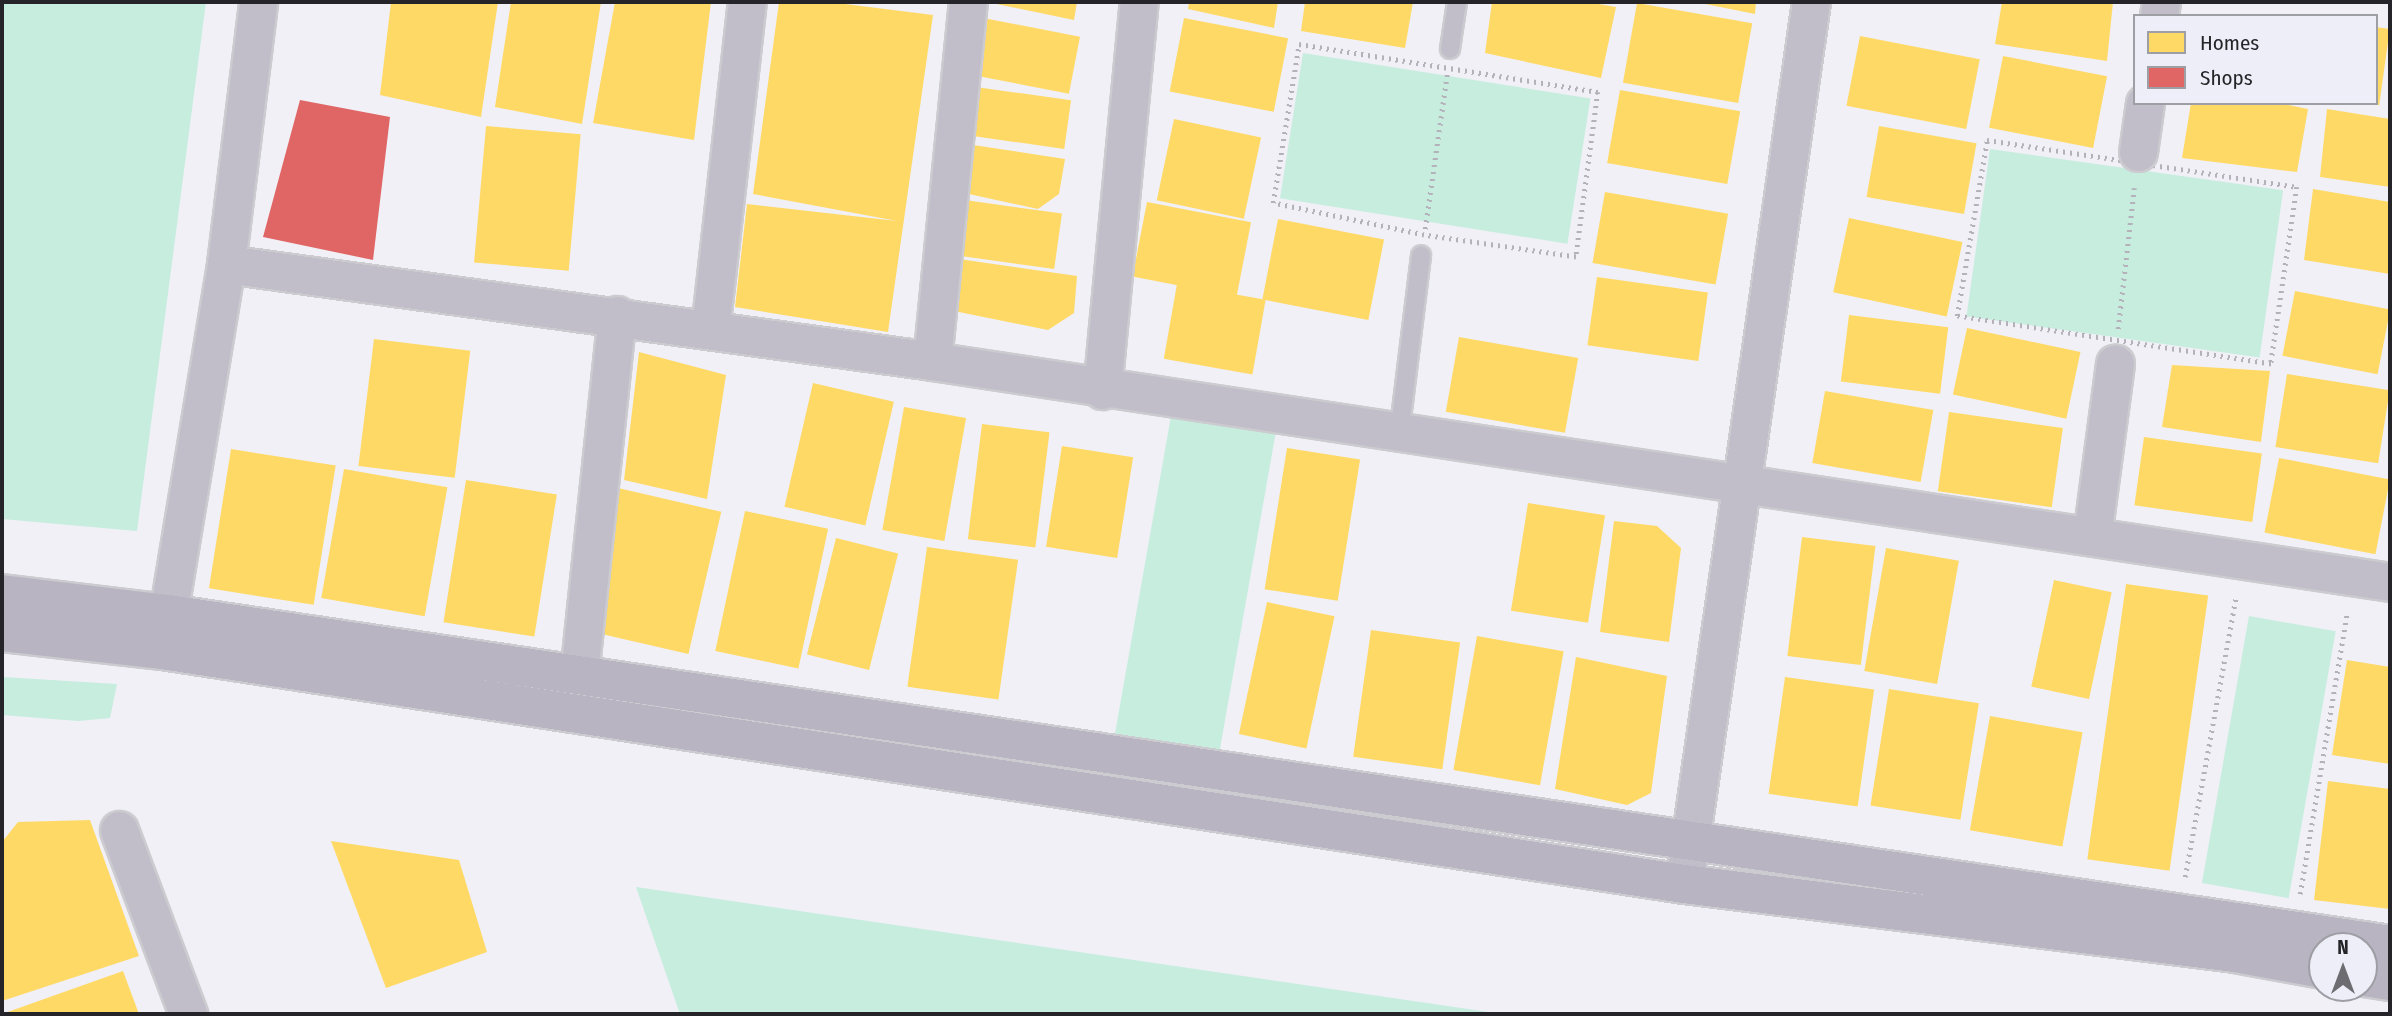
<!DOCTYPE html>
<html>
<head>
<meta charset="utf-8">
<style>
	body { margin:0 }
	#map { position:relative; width:2392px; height:1016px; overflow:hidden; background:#f0f0f6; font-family:"Fira Sans Condensed",sans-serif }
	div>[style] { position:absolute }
	.green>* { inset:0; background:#c6eddd; transform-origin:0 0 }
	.homes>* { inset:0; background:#ffd966; transform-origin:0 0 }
	.shops>* { inset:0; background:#e06666 }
	.path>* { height:4.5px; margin-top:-2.25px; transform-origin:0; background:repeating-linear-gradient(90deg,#b4b1ba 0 2px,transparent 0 7px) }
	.roads { filter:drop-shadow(2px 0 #ccccd0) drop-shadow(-2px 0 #ccccd0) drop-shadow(0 2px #ccccd0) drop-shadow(0 -2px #ccccd0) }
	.lane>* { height:18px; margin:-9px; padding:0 9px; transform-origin:9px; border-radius:9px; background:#c1bec9 }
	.street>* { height:37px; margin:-18.5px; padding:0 18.5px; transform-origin:18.5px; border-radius:18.5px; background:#c1bec9 }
	.secondary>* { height:38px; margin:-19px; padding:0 19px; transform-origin:19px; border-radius:19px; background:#b8b4c1 }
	span { translate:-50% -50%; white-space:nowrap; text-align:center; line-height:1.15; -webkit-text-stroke:7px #eeeef8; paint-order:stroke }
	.frame { position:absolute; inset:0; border:4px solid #252529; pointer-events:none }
	.legend { position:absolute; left:2133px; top:14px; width:245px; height:91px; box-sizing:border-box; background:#eeeef8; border:2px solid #9e9ea5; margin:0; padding:9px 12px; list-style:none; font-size:21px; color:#252529 }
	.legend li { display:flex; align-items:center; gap:14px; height:35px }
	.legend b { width:35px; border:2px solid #9e9ea5 }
	.north { position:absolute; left:2308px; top:932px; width:70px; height:70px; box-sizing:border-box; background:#eeeef8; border:2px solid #9e9ea5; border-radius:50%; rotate:0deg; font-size:19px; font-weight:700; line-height:28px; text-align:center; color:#252529 }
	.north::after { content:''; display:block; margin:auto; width:24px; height:32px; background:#6c6c71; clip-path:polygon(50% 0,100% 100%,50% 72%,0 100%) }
</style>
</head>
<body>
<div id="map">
	<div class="green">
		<i style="clip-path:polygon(2px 2px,206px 2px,137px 531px,2px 519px)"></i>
		<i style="left:1303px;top:53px;width:291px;height:147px;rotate:9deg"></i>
		<i style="left:1990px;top:149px;width:296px;height:169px;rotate:8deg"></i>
		<i style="left:1174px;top:399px;width:106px;height:360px;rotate:10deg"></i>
		<i style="left:2249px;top:616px;width:88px;height:271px;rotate:10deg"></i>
		<i style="clip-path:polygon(2px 677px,117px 684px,110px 718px,78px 721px,2px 715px)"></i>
		<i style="clip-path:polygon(636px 887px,1502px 1014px,680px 1014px)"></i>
	</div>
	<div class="homes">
		<i style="clip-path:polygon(391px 2px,498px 2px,481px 117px,380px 95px)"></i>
		<i style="clip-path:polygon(511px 2px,601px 2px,582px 124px,495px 107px)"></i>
		<i style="clip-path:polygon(615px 2px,711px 2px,694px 140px,593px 123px)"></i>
		<i style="clip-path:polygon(779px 2px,829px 2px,933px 15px,888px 332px,735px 307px,747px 204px,897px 221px,753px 194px)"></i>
		<i style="clip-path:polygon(987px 2px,1077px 2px,1074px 20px)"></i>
		<i style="clip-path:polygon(1189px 2px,1278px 2px,1274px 28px,1188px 9px)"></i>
		<i style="clip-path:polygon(1305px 2px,1413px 2px,1405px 48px,1301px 31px)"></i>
		<i style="clip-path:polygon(1492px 2px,1587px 2px,1616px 7px,1601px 78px,1485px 53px)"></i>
		<i style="clip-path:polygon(1695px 2px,1756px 2px,1755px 14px)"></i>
		<i style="clip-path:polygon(2002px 2px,2113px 2px,2107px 61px,1995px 44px)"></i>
		<i style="left:1637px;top:3px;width:117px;height:81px;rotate:10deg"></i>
		<i style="left:973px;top:16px;width:109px;height:58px;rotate:11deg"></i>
		<i style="left:1184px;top:18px;width:106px;height:75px;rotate:11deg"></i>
		<i style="left:2376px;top:27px;width:14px;height:77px;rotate:8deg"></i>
		<i style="left:1860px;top:36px;width:122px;height:71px;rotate:11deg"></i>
		<i style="left:2003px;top:56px;width:106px;height:73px;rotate:11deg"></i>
		<i style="left:976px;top:87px;width:96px;height:49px;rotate:8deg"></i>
		<i style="left:1620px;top:90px;width:122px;height:74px;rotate:10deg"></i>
		<i style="clip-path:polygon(2191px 103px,2278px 103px,2308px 109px,2297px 172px,2182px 158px)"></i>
		<i style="clip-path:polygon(2327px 109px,2390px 119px,2390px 187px,2320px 177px)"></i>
		<i style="left:1174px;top:119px;width:89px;height:83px;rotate:12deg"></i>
		<i style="left:486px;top:126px;width:95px;height:137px;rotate:5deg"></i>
		<i style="left:1879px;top:126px;width:99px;height:72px;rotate:10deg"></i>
		<i style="clip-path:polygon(960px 143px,1065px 159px,1059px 194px,1038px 209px,955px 191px)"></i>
		<i style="clip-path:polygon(2313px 189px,2390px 202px,2390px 274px,2304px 260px)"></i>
		<i style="left:1605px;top:192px;width:125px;height:72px;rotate:10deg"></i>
		<i style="left:958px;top:199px;width:105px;height:56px;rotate:8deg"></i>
		<i style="left:1147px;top:202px;width:106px;height:76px;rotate:11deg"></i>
		<i style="left:1849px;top:218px;width:116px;height:76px;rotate:12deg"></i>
		<i style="left:1278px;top:219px;width:108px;height:82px;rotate:11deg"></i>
		<i style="clip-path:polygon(959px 259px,1077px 276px,1074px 313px,1048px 330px,949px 310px)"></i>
		<i style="left:1597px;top:277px;width:112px;height:69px;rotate:8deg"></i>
		<i style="left:1177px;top:284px;width:90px;height:76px;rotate:10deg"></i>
		<i style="left:2295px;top:291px;width:97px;height:66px;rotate:11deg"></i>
		<i style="left:1849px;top:315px;width:100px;height:67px;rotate:7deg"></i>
		<i style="left:1967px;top:328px;width:116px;height:68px;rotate:12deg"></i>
		<i style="left:1459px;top:337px;width:121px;height:76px;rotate:10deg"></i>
		<i style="left:374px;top:339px;width:97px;height:128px;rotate:7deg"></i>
		<i style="clip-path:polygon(639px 352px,726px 375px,707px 499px,624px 480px)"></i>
		<i style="clip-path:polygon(2172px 365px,2270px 371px,2261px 442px,2162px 427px)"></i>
		<i style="left:2287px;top:374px;width:104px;height:74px;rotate:9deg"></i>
		<i style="left:813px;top:383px;width:83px;height:127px;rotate:13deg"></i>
		<i style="left:1825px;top:391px;width:110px;height:73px;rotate:10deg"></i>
		<i style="left:904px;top:407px;width:63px;height:125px;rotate:10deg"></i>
		<i style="left:1949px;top:412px;width:115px;height:80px;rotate:8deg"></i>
		<i style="left:982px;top:424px;width:68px;height:116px;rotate:7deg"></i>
		<i style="left:2144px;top:437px;width:119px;height:69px;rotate:8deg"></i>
		<i style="left:1062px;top:446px;width:72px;height:102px;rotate:9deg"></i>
		<i style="left:1287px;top:448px;width:74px;height:143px;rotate:9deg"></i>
		<i style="left:231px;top:449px;width:106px;height:141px;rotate:9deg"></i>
		<i style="left:2279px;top:458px;width:113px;height:76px;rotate:11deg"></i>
		<i style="left:344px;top:469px;width:105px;height:131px;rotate:10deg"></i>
		<i style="left:466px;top:480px;width:92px;height:144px;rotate:9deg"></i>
		<i style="left:618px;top:488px;width:106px;height:146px;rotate:13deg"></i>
		<i style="left:1528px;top:503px;width:78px;height:109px;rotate:9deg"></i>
		<i style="left:745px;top:511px;width:85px;height:143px;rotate:12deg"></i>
		<i style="clip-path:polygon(1614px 521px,1657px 526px,1681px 548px,1669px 642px,1600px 632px)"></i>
		<i style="left:1802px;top:537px;width:74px;height:120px;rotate:7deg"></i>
		<i style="left:836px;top:538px;width:64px;height:120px;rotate:14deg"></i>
		<i style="left:927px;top:547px;width:92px;height:141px;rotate:8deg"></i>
		<i style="left:1886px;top:548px;width:74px;height:125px;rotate:10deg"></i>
		<i style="left:2054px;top:580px;width:59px;height:109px;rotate:12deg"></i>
		<i style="left:2126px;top:584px;width:83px;height:278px;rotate:8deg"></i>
		<i style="left:1267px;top:602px;width:69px;height:135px;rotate:12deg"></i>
		<i style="left:1371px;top:630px;width:90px;height:128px;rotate:8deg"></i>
		<i style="left:1477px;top:636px;width:88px;height:136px;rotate:10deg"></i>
		<i style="clip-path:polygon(1576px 657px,1667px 676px,1651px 793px,1627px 805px,1555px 789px)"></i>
		<i style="clip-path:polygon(2347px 660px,2390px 667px,2390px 764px,2332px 755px)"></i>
		<i style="left:1785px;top:677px;width:90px;height:118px;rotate:8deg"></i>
		<i style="left:1889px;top:689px;width:91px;height:118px;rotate:9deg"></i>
		<i style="left:1990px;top:716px;width:94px;height:116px;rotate:10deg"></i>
		<i style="clip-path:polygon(2328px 781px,2390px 789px,2390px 909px,2314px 900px)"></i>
		<i style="clip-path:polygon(90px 820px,139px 956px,2px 1001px,2px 842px,18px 822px)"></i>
		<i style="clip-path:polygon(331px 841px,459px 860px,487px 952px,386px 988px)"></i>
		<i style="clip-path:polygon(123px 971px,139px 1014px,2px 1014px)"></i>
	</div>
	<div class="shops">
		<i style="clip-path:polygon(300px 100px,390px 117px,373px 260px,263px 237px)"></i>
	</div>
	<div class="path">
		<i style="left:1299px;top:44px;width:303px;rotate:9.1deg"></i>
		<i style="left:1598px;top:92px;width:166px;rotate:97.6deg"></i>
		<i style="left:1576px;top:257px;width:154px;rotate:-171.8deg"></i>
		<i style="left:1424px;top:235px;width:154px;rotate:-168deg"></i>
		<i style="left:1273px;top:203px;width:161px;rotate:-80.7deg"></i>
		<i style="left:1987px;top:140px;width:314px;rotate:8.6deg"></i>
		<i style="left:2297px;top:187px;width:179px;rotate:98.4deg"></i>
		<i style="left:2271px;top:364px;width:318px;rotate:-171.3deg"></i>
		<i style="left:1957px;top:316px;width:179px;rotate:-80.3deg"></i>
		<i style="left:1425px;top:229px;width:156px;rotate:-81.9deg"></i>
		<i style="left:2118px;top:329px;width:142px;rotate:-83.5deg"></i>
		<i style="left:2185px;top:877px;width:286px;rotate:-79.7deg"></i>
		<i style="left:2300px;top:894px;width:285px;rotate:-80.5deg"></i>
	</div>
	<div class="roads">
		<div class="lane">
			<i style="left:1450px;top:49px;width:48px;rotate:-81.5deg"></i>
			<i style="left:1399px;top:435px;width:181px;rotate:-83deg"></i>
		</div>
		<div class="street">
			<i style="left:2159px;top:16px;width:14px;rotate:-82deg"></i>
			<i style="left:2138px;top:152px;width:49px;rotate:-81.9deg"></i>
			<i style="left:226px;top:264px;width:713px;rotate:7.82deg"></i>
			<i style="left:932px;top:361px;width:1475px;rotate:8.62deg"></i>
			<i style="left:710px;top:330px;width:330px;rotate:-83.6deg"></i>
			<i style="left:932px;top:361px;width:361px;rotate:-84.3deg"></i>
			<i style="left:1102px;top:390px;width:390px;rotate:-84.6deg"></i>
			<i style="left:2092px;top:536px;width:174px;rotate:-82.4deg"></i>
			<i style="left:163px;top:645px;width:386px;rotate:-80.6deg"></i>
			<i style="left:226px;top:264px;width:264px;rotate:-83deg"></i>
			<i style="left:579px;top:675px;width:362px;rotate:-84deg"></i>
			<i style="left:119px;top:830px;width:197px;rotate:69.4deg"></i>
			<i style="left:1684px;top:884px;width:891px;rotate:-81.81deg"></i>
		</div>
		<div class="secondary">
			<i style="left:2px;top:594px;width:167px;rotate:6.9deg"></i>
			<i style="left:168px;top:614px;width:2247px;rotate:8.47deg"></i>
			<i style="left:2px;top:632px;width:161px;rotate:6.4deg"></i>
			<i style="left:162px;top:650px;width:1540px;rotate:8.74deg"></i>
			<i style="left:1684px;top:884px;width:555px;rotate:7.14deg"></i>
			<i style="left:2235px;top:953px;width:88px;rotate:10.4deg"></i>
			<i style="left:2364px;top:977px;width:26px;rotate:9deg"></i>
		</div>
	</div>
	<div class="frame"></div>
	<ul class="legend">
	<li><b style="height:19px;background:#ffd966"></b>Homes</li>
	<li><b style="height:19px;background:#e06666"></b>Shops</li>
	</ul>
	<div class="north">N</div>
</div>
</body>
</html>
